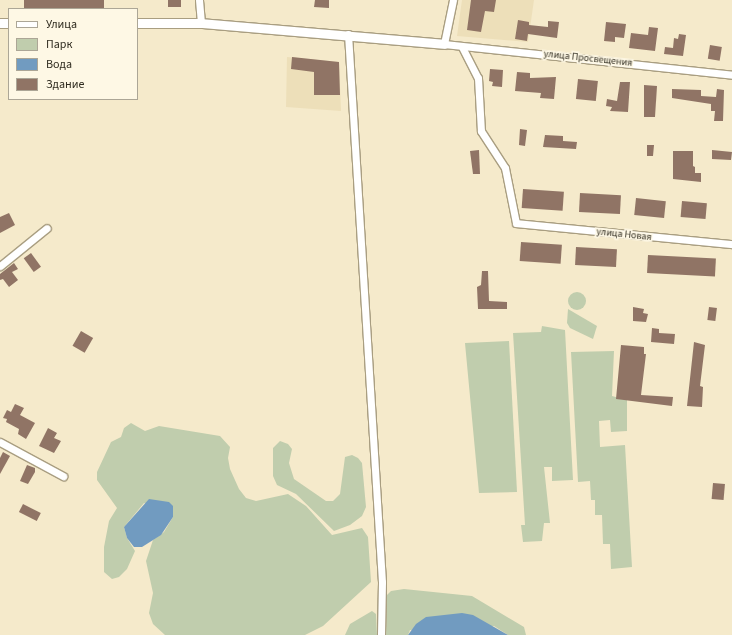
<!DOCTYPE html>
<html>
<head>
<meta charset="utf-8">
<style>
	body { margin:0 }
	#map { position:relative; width:732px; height:635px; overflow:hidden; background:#f5eacb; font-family:"Source Sans 3",sans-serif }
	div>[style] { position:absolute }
	.built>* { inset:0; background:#eddfb9 }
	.green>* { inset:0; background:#c0cdad }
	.round { border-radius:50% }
	.water>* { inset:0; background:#719bc0 }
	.building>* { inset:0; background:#907465; transform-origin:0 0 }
	.roads { filter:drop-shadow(1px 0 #a99e81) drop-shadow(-1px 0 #a99e81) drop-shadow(0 1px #a99e81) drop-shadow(0 -1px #a99e81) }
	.minor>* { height:7px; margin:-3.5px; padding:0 3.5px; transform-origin:3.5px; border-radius:3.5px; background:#fff }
	.tertiary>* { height:9px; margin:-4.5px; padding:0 4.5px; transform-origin:4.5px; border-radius:4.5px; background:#fff }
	span { translate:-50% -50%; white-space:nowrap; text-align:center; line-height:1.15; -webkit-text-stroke:3.5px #fef8e5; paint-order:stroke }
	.street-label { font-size:10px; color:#302c20 }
	.legend { position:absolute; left:8px; top:8px; width:130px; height:92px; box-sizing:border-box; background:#fef8e5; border:1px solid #aca696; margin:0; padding:5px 7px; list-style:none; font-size:12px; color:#302c20 }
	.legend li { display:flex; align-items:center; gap:8px; height:20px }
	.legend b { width:20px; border:1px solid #aca696 }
</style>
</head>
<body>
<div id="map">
	<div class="built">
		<i style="clip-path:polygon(462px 0,534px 0,528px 42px,457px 36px)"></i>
		<i style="clip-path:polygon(287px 57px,339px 62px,341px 111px,286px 107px)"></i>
	</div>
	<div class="green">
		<i class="round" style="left:568px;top:292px;width:18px;height:18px"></i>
		<i style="clip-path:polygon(568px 309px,597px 326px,593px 339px,570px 328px,567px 323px)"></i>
		<i style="clip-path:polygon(542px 326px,565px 330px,573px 480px,552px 481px,552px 467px,544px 467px,550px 523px,544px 523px,542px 541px,523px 542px,521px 525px,525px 525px,513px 333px,541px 332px)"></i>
		<i style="clip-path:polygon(509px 341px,517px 492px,479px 493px,465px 343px)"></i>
		<i style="clip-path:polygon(614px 351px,612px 396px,627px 400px,627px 431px,611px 432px,610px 420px,599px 421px,600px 447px,625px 445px,632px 567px,611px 569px,610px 544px,603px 544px,602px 515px,595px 515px,595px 500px,591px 500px,590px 481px,578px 482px,571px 352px)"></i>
		<i style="clip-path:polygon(131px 423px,145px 431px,159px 426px,220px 436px,230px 447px,228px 458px,230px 469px,239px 489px,246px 498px,256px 501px,288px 494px,306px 506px,332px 535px,362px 528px,368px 537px,371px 582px,323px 626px,305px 635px,165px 635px,153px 624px,149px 613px,153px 593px,146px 561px,153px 540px,164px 532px,173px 517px,144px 503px,124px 527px,127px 538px,135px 551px,127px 569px,119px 577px,112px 579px,104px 572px,104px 547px,109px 521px,117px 508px,97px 480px,97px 472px,111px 442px,121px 437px,124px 428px)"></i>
		<i style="clip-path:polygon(280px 441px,288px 444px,292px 449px,289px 463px,294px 479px,326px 501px,333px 501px,340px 494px,345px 457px,352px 455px,358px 458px,362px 463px,366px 507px,362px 516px,350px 525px,334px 531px,296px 494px,277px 485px,273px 476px,273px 448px)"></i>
		<i style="clip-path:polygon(404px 589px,472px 596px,524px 627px,526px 635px,508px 635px,494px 626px,410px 630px,408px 635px,386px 635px,387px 595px,391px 591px)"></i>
		<i style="clip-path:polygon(372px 611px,376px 614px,377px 635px,345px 635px,350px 624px)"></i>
	</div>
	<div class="water">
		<i style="clip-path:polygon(149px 499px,169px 502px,173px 506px,173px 517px,161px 535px,142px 547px,134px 547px,127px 538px,124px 527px)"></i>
		<i style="clip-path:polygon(462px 613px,473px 615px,508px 635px,408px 635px,416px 624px,426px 617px)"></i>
	</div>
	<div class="building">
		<i style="left:24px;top:0;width:80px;height:9px"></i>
		<i style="left:168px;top:0;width:13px;height:7px"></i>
		<i style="clip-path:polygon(315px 0,329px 0,329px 8px,314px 7px)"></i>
		<i style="clip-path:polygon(471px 0,496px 0,494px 12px,485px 11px,481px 32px,467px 30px)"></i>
		<i style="clip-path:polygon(518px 20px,529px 22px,529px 25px,548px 27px,548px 21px,559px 22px,557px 38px,528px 34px,527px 41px,515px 39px)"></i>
		<i style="clip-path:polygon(606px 22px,626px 24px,624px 38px,615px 37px,615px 42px,604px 41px)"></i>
		<i style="clip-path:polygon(649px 27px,658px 28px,655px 51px,629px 48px,631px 33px,648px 35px)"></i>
		<i style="clip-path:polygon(679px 34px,686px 35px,683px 56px,664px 54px,665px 47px,673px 48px,674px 38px,678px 39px)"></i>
		<i style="left:710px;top:45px;width:12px;height:14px;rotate:9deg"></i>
		<i style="clip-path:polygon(292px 57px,339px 62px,340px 95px,314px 95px,314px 72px,291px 69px)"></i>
		<i style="clip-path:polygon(490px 69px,503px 70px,502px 87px,492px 86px,493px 82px,489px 81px)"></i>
		<i style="clip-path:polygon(517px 72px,530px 73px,530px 78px,556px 77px,554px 99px,540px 98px,541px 93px,515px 91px)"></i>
		<i style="left:578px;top:79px;width:20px;height:20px;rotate:6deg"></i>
		<i style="clip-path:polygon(620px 82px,630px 82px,628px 112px,610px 111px,612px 107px,606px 106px,607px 99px,617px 101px)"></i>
		<i style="clip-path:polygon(644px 85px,657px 86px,655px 117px,644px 117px)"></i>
		<i style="clip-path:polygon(672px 89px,701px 90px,701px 96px,716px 97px,717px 89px,724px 90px,723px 121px,714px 121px,715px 111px,711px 111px,711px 104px,672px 98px)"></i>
		<i style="clip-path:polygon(520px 129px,527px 130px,525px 146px,519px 145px)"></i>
		<i style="clip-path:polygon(545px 135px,563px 136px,563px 141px,577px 142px,576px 149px,543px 147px)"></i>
		<i style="clip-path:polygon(647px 145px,654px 145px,653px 156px,647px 156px)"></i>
		<i style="clip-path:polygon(479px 150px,480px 174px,473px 174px,470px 151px)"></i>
		<i style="clip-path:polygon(712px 150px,732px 152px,731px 160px,712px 159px)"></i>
		<i style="clip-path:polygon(673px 151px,693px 151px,693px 166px,695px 167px,695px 173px,701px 173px,701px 182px,673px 179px)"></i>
		<i style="left:523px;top:189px;width:41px;height:19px;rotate:4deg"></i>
		<i style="left:580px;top:193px;width:41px;height:19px;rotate:3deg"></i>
		<i style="left:636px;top:198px;width:30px;height:17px;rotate:6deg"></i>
		<i style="left:682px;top:201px;width:25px;height:16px;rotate:5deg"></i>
		<i style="clip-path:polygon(9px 213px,15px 225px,0 233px,0 217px)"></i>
		<i style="left:521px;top:242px;width:41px;height:19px;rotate:4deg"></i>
		<i style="left:576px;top:247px;width:41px;height:18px;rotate:3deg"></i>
		<i style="left:31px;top:253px;width:17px;height:9px;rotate:54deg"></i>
		<i style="left:648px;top:255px;width:68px;height:18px;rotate:3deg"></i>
		<i style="clip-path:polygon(14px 263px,18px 269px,12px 272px,18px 280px,9px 287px,3px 279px,0 280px,0 274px)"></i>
		<i style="clip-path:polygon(482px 271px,488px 271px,489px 301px,507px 302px,507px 309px,478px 309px,477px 287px,481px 285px)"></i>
		<i style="clip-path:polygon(633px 307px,644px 309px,643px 313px,648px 314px,646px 322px,633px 321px)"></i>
		<i style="left:709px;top:307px;width:8px;height:13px;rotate:7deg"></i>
		<i style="clip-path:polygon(652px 328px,659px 329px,659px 333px,675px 334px,674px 344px,651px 342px)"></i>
		<i style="left:81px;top:331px;width:14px;height:17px;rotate:30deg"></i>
		<i style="clip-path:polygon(694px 342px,705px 345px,700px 386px,703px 387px,702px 407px,687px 406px)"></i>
		<i style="clip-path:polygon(621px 345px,644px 347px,644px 354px,646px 354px,641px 395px,673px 397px,672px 406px,616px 399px)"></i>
		<i style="clip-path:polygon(15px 404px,24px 408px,20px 415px,35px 423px,26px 439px,18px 434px,19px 429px,6px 422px,7px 419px,3px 418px,7px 410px,11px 412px)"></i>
		<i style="clip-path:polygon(48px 428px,57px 433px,54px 438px,61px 441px,54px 453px,39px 446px)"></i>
		<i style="clip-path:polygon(3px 452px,10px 456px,0 474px,0 458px)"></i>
		<i style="clip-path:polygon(27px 465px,35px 468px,35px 472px,28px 484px,20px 481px)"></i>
		<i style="left:713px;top:483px;width:12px;height:16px;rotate:5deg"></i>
		<i style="left:23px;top:504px;width:20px;height:9px;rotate:27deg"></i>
	</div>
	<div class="roads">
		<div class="minor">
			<i style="left:199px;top:0;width:23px;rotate:85deg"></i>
			<i style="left:453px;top:0;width:45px;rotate:101.6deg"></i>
			<i style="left:444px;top:44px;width:290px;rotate:6.1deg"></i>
			<i style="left:348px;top:34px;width:549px;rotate:86.45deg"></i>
			<i style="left:382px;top:582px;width:53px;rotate:91.1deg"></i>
			<i style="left:462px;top:47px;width:35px;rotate:63deg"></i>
			<i style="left:478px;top:78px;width:53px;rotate:86.8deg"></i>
			<i style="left:481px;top:131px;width:44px;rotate:57deg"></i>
			<i style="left:505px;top:168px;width:56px;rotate:78.7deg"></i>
			<i style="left:516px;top:223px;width:217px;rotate:5.6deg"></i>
			<i style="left:0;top:266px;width:60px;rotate:-39deg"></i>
			<i style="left:0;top:442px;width:72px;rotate:28.4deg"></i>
		</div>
		<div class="tertiary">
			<i style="left:0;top:23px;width:9px"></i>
			<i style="left:137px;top:23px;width:64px"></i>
			<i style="left:201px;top:23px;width:244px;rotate:4.9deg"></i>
		</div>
	</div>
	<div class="street-label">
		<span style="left:588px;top:59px;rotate:6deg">улица Просвещения</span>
		<span style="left:624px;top:235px;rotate:6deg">улица Новая</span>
	</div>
	<ul class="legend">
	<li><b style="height:5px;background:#fff"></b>Улица</li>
	<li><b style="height:11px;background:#c0cdad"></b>Парк</li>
	<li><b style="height:11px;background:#719bc0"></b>Вода</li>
	<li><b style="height:11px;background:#907465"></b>Здание</li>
	</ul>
</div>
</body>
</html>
